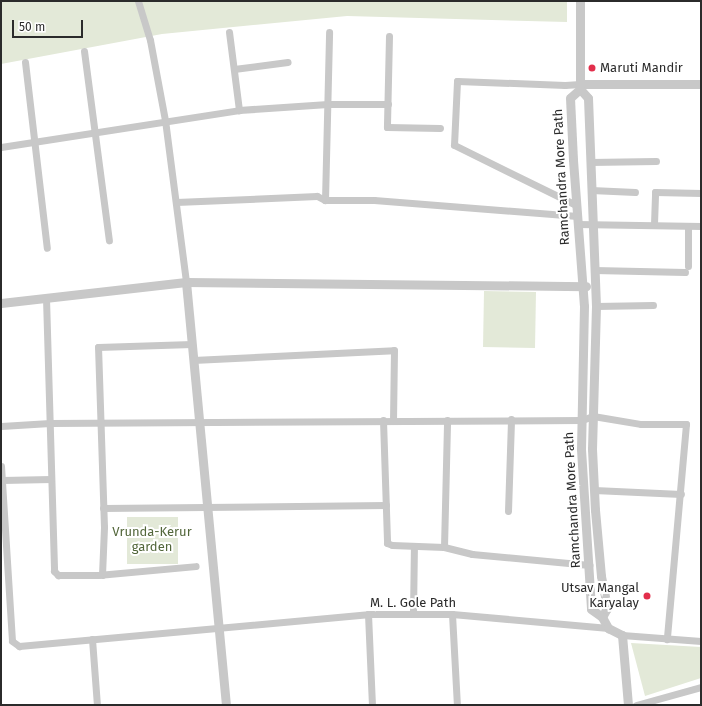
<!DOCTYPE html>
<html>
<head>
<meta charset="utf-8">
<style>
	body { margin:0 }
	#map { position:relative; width:702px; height:706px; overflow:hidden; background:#fff; font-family:"Fira Sans",sans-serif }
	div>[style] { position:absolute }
	.green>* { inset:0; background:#e3e9d8; transform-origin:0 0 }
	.minor>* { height:7px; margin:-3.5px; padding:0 3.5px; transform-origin:3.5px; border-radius:3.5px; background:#c8c8c8 }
	.tertiary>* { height:9px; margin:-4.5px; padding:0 4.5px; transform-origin:4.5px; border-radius:4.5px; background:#c8c8c8 }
	.dots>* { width:11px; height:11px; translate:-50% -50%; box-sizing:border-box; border:2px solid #fff; border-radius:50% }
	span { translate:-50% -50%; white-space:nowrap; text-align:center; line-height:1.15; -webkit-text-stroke:4px #fff; paint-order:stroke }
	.poi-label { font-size:13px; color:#2b2b2b }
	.left { translate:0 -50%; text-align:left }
	.right { translate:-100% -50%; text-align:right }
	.street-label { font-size:13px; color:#2b2b2b }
	.park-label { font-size:13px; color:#52663a }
	.frame { position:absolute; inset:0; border:2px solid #2b2b2b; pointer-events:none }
	.scale { position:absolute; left:12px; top:20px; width:71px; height:18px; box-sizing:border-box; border:2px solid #2b2b2b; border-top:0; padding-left:5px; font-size:12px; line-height:14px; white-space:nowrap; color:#2b2b2b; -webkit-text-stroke:3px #fff; paint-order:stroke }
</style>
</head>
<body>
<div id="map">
	<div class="green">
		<i style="clip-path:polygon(1px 1px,567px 1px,567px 22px,347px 16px,162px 34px,1px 64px)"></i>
		<i style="left:484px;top:291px;width:52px;height:56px;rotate:1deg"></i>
		<i style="left:178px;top:517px;width:47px;height:51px;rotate:90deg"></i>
		<i style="clip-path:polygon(631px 643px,701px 647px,701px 678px,645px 696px)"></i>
	</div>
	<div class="minor">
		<i style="left:138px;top:1px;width:41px;rotate:72.9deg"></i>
		<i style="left:150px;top:40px;width:81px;rotate:79.4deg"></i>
		<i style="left:165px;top:120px;width:163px;rotate:82.6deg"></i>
		<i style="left:229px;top:32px;width:79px;rotate:82.7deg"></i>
		<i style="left:389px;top:36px;width:91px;rotate:91.3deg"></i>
		<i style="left:387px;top:127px;width:53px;rotate:1.1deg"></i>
		<i style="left:84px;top:51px;width:191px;rotate:82.5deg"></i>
		<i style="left:25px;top:62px;width:187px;rotate:83.3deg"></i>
		<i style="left:234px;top:69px;width:54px;rotate:-7.4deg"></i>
		<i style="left:1px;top:147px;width:241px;rotate:-8.8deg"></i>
		<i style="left:239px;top:110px;width:89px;rotate:-3.9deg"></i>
		<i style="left:328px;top:104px;width:60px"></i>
		<i style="left:590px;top:162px;width:66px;rotate:-0.9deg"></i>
		<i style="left:591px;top:190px;width:44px;rotate:2.6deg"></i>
		<i style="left:325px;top:200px;width:49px"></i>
		<i style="left:374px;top:200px;width:204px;rotate:4.5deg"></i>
		<i style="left:176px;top:202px;width:141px;rotate:-2.4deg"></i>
		<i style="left:317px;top:196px;width:9px;rotate:27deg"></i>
		<i style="left:325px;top:200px;width:168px;rotate:-88.6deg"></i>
		<i style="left:576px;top:205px;width:136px;rotate:-153.8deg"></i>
		<i style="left:454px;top:145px;width:64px;rotate:-87.3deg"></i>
		<i style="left:457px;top:81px;width:108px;rotate:2.1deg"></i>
		<i style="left:565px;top:85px;width:15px;rotate:-4deg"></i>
		<i style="left:577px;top:224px;width:124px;rotate:0.9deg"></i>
		<i style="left:654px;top:224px;width:32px;rotate:-88deg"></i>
		<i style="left:655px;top:192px;width:46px;rotate:1.2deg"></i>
		<i style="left:688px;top:266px;width:40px;rotate:-90deg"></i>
		<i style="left:594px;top:270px;width:91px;rotate:1.3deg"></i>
		<i style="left:46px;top:298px;width:273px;rotate:88.3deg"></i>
		<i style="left:54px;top:571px;width:6px;rotate:45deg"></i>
		<i style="left:58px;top:575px;width:40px"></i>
		<i style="left:98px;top:575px;width:98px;rotate:-5.2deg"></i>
		<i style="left:596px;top:306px;width:57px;rotate:-1deg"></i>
		<i style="left:193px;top:360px;width:201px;rotate:-2.8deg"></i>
		<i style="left:394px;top:350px;width:70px;rotate:90.8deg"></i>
		<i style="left:383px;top:420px;width:123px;rotate:88.1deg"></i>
		<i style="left:387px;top:543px;width:5px;rotate:22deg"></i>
		<i style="left:392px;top:545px;width:52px;rotate:2.2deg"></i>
		<i style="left:444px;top:547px;width:127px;rotate:-88.6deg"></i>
		<i style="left:1px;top:426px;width:49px;rotate:-3.5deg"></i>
		<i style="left:50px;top:423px;width:532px;rotate:-0.32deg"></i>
		<i style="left:582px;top:420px;width:12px;rotate:-20deg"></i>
		<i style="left:593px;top:416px;width:49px;rotate:9.5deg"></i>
		<i style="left:641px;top:424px;width:45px"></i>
		<i style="left:686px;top:424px;width:216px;rotate:95.1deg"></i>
		<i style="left:1px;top:466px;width:175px;rotate:86.4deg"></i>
		<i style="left:12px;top:641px;width:9px;rotate:36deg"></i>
		<i style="left:19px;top:646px;width:350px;rotate:-5.2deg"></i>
		<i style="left:368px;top:614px;width:84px"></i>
		<i style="left:452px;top:614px;width:157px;rotate:5.1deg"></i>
		<i style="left:2px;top:480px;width:49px;rotate:-1.2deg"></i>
		<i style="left:594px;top:490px;width:87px;rotate:2.6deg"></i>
		<i style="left:103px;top:508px;width:283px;rotate:-0.6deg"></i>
		<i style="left:508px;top:511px;width:92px;rotate:-88.1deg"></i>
		<i style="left:444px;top:547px;width:29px;rotate:14deg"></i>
		<i style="left:472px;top:554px;width:118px;rotate:5.4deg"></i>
		<i style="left:102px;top:575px;width:48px;rotate:-87.6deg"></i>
		<i style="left:104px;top:527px;width:180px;rotate:-91.9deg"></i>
		<i style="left:98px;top:347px;width:94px;rotate:-1.8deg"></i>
		<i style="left:368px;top:614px;width:91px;rotate:87.5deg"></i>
		<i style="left:413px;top:614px;width:68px;rotate:-89.2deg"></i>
		<i style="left:452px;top:614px;width:91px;rotate:86.9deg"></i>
		<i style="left:622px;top:635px;width:79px;rotate:4.3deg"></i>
		<i style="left:92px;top:639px;width:66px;rotate:85.7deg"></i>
		<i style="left:636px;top:705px;width:67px;rotate:-15.5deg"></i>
	</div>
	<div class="tertiary">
		<i style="left:580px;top:1px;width:88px;rotate:90deg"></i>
		<i style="left:580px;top:89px;width:12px;rotate:48deg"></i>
		<i style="left:588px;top:98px;width:208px;rotate:87.8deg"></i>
		<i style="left:596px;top:306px;width:143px;rotate:91.6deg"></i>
		<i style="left:592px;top:449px;width:61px;rotate:87.2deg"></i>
		<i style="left:595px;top:510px;width:66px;rotate:84.8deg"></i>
		<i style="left:601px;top:576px;width:33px;rotate:79deg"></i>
		<i style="left:607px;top:608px;width:10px;rotate:119deg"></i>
		<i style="left:580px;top:84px;width:121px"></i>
		<i style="left:580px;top:89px;width:13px;rotate:138deg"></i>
		<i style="left:570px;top:98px;width:62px;rotate:87.2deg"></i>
		<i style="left:573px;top:160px;width:146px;rotate:85.7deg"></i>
		<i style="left:584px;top:306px;width:143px;rotate:91.2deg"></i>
		<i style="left:581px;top:449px;width:160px;rotate:86.4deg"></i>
		<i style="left:591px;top:609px;width:14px;rotate:36deg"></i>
		<i style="left:602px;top:617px;width:13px;rotate:61deg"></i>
		<i style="left:608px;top:628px;width:16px;rotate:27deg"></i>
		<i style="left:622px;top:635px;width:70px;rotate:85.1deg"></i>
		<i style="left:186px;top:282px;width:425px;rotate:84.6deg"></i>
		<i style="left:1px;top:303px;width:186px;rotate:-6.5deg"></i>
		<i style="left:186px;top:282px;width:400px;rotate:0.6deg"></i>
	</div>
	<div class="dots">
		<i style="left:592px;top:68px;background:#e22e4b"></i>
		<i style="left:647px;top:596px;background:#e22e4b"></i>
	</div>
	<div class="poi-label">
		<span class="left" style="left:600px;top:68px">Maruti Mandir</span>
		<span class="right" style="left:639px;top:596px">Utsav Mangal<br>Karyalay</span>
	</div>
	<div class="street-label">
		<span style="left:562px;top:177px;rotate:-93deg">Ramchandra More Path</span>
		<span style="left:573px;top:500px;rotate:-93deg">Ramchandra More Path</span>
		<span style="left:413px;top:603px">M. L. Gole Path</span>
	</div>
	<div class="park-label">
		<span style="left:152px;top:540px">Vrunda-Kerur<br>garden</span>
	</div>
	<div class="frame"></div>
	<div class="scale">50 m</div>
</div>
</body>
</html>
